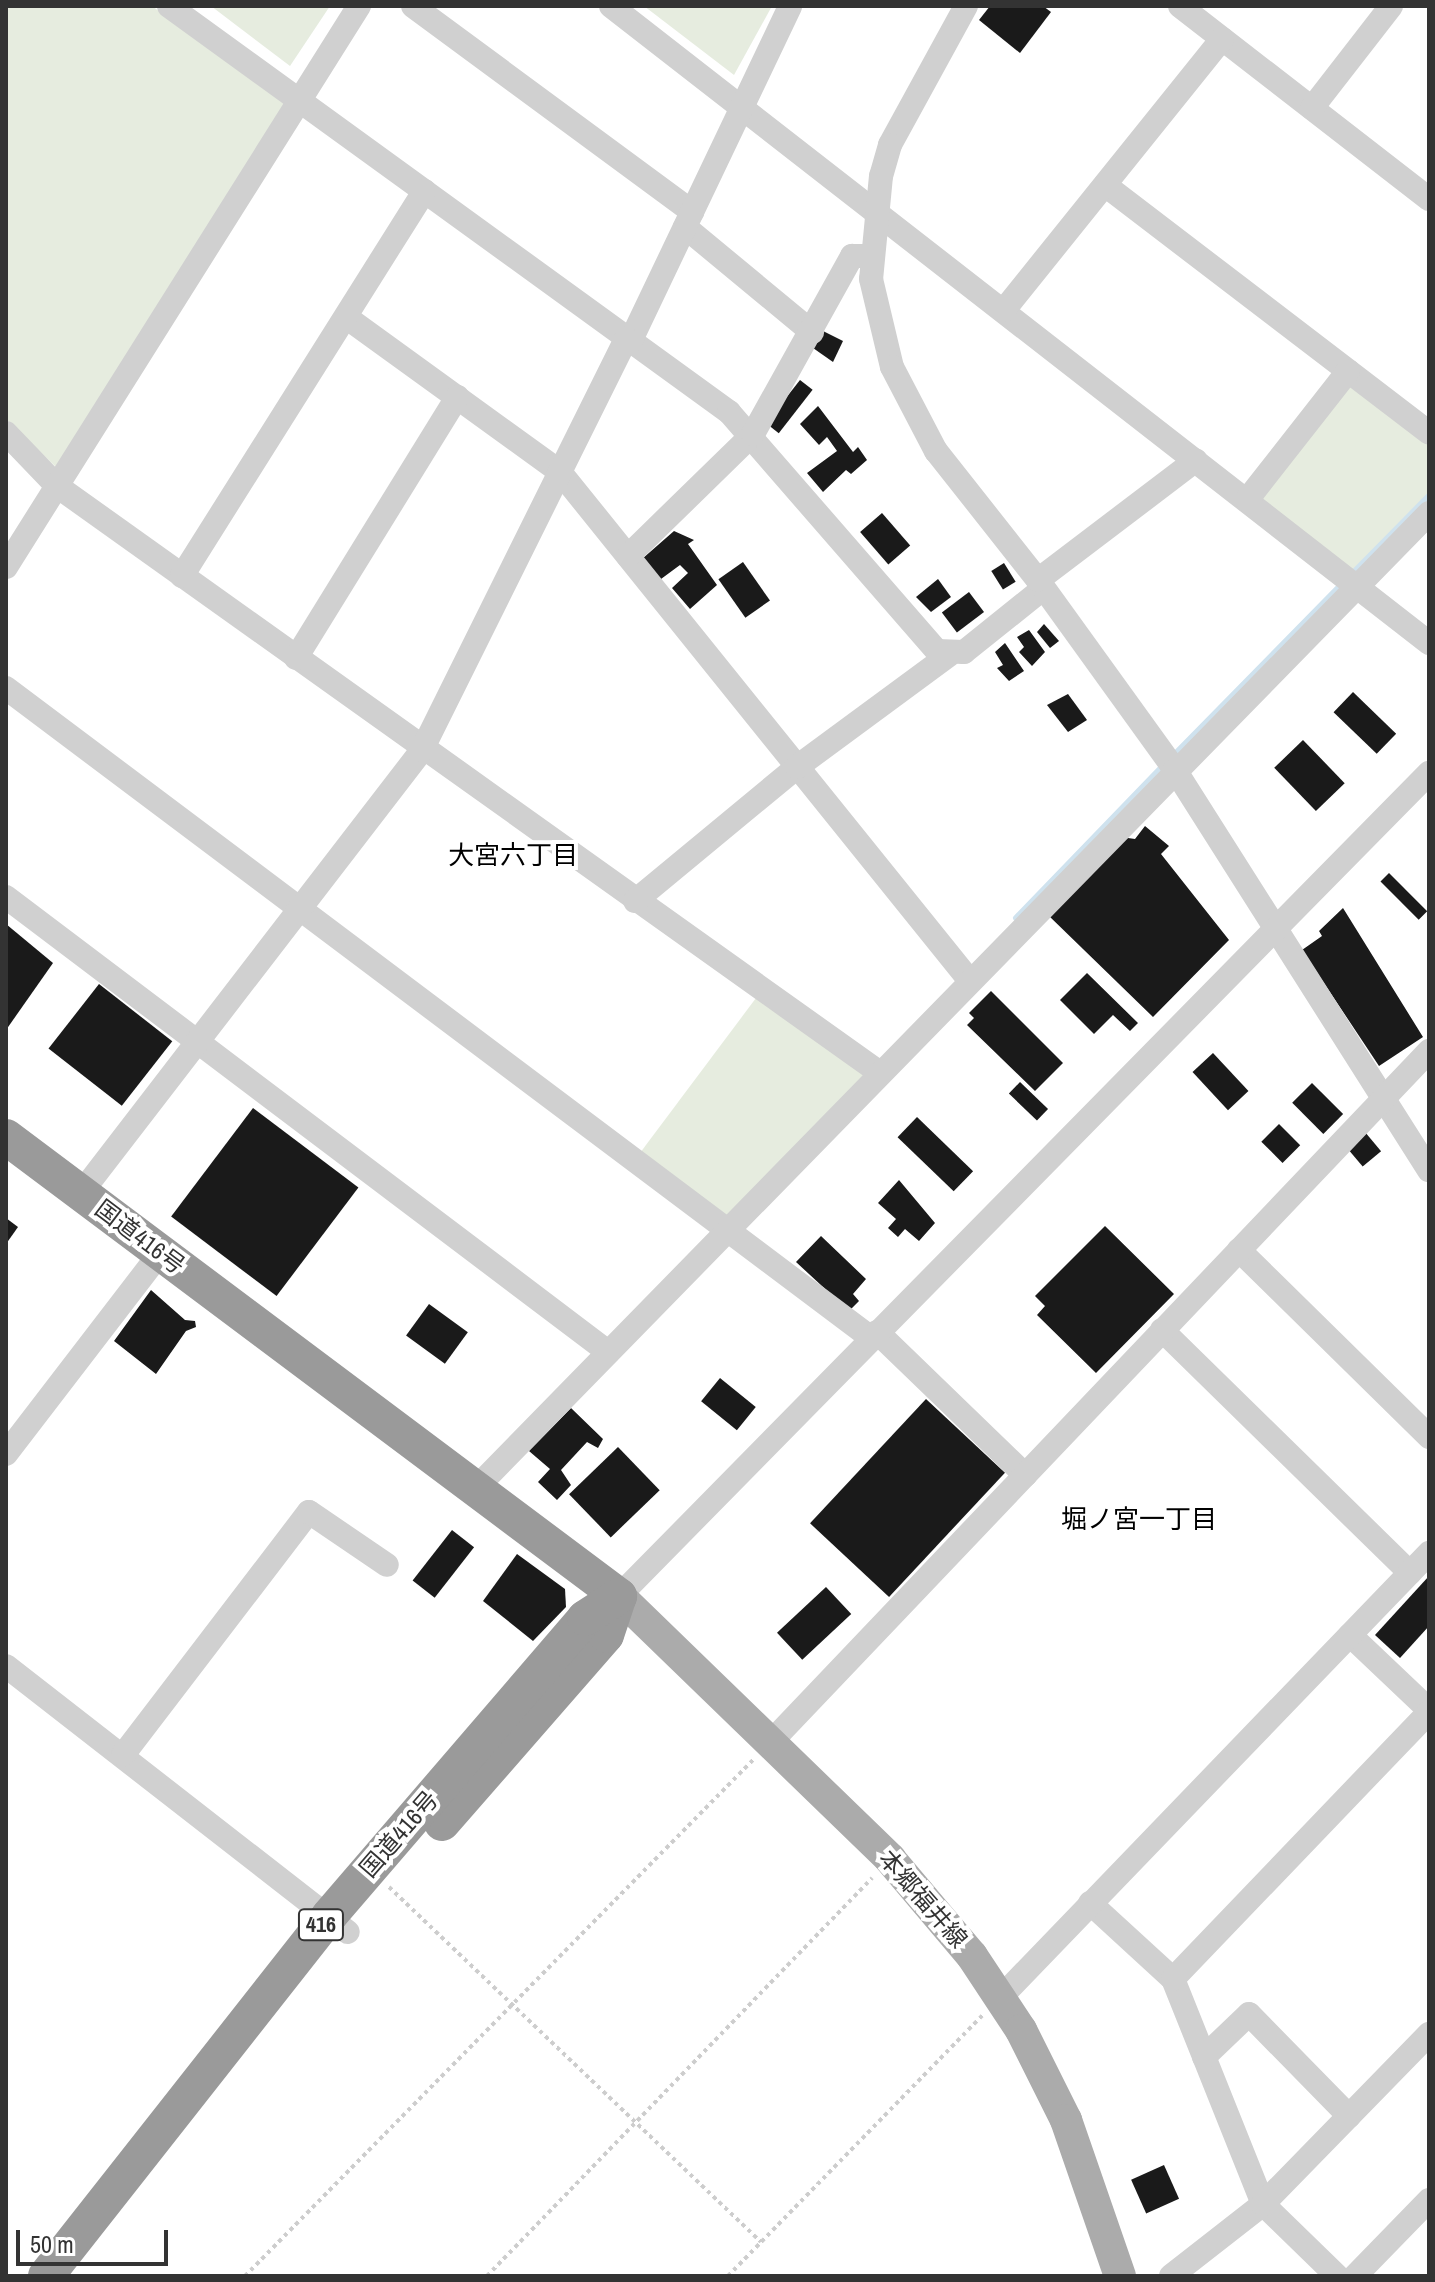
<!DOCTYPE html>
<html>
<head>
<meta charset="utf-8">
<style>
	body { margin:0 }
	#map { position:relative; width:1435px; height:2282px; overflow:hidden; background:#fff; font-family:"Archivo Narrow","Noto Sans JP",sans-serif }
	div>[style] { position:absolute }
	.green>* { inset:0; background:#e6ecdf }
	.stream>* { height:6px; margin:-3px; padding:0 3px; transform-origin:3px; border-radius:3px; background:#cfe2ee }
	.building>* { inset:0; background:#1a1a1a; transform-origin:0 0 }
	.path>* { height:4px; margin-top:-2px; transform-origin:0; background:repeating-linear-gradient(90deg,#cdcdcd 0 4px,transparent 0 8px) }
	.minor>* { height:24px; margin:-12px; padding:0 12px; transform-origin:12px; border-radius:12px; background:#d0d0d0 }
	.major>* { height:32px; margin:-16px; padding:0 16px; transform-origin:16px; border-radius:16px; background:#ababab }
	.highway>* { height:36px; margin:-18px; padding:0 18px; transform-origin:18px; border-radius:18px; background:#9a9a9a }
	span { translate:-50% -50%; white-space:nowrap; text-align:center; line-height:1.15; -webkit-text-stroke:8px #fff; paint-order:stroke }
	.shield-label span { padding:2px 6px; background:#fff; border:2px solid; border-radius:6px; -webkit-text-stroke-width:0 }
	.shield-label { font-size:22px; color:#333; font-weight:700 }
	.street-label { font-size:24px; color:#333 }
	.neighbourhood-label { font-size:26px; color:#000 }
	.frame { position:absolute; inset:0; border:8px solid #333; pointer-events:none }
	.scale { position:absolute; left:16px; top:2230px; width:152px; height:36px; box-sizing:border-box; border:4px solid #333; border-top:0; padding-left:10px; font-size:24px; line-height:28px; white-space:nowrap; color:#333; -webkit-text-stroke:6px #fff; paint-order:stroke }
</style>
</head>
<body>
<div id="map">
	<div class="green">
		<i style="clip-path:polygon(6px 6px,152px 6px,287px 105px,57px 468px,6px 419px)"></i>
		<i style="clip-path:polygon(211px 6px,330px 6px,290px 66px)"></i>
		<i style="clip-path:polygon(644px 6px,772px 6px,734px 75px)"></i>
		<i style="clip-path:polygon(1348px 371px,1429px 438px,1429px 496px,1353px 573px,1253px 492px)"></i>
		<i style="clip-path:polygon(762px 990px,880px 1073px,727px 1231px,634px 1161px)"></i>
	</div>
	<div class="stream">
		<i style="left:1351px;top:575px;width:111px;rotate:-45.4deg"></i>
		<i style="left:1172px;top:757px;width:244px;rotate:-45.5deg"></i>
		<i style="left:1016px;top:918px;width:213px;rotate:-46deg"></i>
	</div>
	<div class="building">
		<i style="clip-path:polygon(990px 6px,1043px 6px,1051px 12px,1020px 53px,979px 20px)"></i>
		<i style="clip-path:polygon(821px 330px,843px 341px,833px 362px,813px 348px)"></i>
		<i style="left:800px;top:380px;width:16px;height:55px;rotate:38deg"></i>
		<i style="clip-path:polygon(818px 406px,853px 452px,858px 447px,867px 460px,851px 474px,846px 470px,823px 492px,807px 473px,837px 451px,827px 437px,819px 445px,800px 424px)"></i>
		<i style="left:882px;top:513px;width:43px;height:29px;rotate:49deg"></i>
		<i style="clip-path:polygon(674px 531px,694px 540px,688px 544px,717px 585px,690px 609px,672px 588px,688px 573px,680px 565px,661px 579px,642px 559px)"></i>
		<i style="left:743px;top:562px;width:47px;height:30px;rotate:55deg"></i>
		<i style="left:1004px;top:563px;width:22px;height:15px;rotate:58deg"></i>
		<i style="clip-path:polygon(938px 579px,951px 597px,931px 612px,916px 597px)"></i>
		<i style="left:969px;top:592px;width:25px;height:34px;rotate:53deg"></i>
		<i style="clip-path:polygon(1044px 624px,1059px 641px,1050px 648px,1037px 632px)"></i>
		<i style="clip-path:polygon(1029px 630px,1045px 652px,1032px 666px,1019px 652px,1024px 647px,1017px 637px)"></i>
		<i style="clip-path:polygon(1005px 643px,1024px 671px,1009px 681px,997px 668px,1003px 665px,995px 652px)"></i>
		<i style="left:1353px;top:692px;width:60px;height:28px;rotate:44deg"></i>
		<i style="clip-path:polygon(1068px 694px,1087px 720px,1068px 732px,1047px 705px)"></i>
		<i style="left:1303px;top:740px;width:60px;height:40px;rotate:46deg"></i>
		<i style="clip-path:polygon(1145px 826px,1169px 846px,1161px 854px,1229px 940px,1153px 1017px,1048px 915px,1121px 837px,1135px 839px)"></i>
		<i style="left:1389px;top:873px;width:54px;height:12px;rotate:45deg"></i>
		<i style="clip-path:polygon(1343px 908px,1423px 1037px,1379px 1066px,1302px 950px,1322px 936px,1319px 931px)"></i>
		<i style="clip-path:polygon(6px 924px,53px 963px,6px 1030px)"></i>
		<i style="clip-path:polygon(1087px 973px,1138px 1023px,1130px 1031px,1113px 1015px,1094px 1034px,1060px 1000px)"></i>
		<i style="left:99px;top:984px;width:93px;height:82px;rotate:38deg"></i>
		<i style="clip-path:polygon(991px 991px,1063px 1063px,1035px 1091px,967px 1025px,974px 1018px,969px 1013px)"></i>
		<i style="left:1213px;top:1053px;width:52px;height:28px;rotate:47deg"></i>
		<i style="left:1020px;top:1082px;width:39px;height:16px;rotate:44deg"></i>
		<i style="left:1312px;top:1083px;width:44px;height:28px;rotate:45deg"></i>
		<i style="left:253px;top:1108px;width:132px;height:136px;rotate:37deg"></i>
		<i style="left:917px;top:1117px;width:78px;height:28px;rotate:44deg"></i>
		<i style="left:1279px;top:1124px;width:30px;height:25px;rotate:45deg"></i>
		<i style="left:1365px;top:1132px;width:25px;height:24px;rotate:50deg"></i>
		<i style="clip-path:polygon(899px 1180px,935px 1223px,919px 1241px,905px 1229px,898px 1237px,888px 1228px,896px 1219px,878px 1203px)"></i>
		<i style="clip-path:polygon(6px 1218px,18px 1227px,6px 1244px)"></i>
		<i style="clip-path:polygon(1105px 1226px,1174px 1294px,1096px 1373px,1037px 1315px,1045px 1306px,1035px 1296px)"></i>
		<i style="clip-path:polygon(821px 1236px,866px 1279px,853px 1294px,859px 1301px,849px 1311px,796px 1262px)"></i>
		<i style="clip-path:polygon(151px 1290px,185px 1320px,195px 1321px,196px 1327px,186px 1331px,156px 1374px,114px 1341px)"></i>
		<i style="left:429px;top:1304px;width:48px;height:39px;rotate:36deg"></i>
		<i style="left:720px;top:1378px;width:46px;height:30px;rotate:39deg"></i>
		<i style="left:926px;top:1399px;width:108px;height:170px;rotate:43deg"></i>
		<i style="clip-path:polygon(571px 1408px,603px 1439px,598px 1448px,587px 1442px,561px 1470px,571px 1485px,557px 1500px,538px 1482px,550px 1469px,529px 1451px)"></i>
		<i style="left:618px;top:1447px;width:60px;height:68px;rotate:46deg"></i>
		<i style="left:452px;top:1530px;width:28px;height:64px;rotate:38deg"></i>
		<i style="clip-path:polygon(517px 1554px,565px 1589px,566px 1607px,533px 1641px,483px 1601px)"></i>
		<i style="clip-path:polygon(1429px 1576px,1429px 1626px,1400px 1658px,1375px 1635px)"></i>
		<i style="left:826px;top:1587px;width:37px;height:67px;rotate:47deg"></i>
		<i style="left:1164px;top:2165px;width:37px;height:36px;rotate:66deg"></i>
	</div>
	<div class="path">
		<i style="left:389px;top:1887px;width:514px;rotate:43.66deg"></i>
		<i style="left:245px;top:2276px;width:726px;rotate:-45.45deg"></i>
		<i style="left:487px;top:2276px;width:554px;rotate:-45.95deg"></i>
		<i style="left:728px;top:2276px;width:365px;rotate:-45.7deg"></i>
	</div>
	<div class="minor">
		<i style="left:169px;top:6px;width:692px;rotate:35.94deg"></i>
		<i style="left:729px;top:412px;width:317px;rotate:49deg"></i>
		<i style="left:937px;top:651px;width:27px;rotate:2deg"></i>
		<i style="left:964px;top:652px;width:102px;rotate:-38.7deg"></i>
		<i style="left:413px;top:6px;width:347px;rotate:36.4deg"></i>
		<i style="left:611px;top:6px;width:1037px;rotate:37.91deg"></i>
		<i style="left:966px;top:6px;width:158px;rotate:118.7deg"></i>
		<i style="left:890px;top:145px;width:32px;rotate:106deg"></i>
		<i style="left:881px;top:176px;width:103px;rotate:95.5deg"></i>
		<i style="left:871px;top:279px;width:90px;rotate:76.6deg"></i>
		<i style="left:892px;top:367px;width:95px;rotate:62.4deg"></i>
		<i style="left:936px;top:451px;width:164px;rotate:51.7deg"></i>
		<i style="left:1038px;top:580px;width:234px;rotate:54.2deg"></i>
		<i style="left:1175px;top:770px;width:474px;rotate:57.6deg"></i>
		<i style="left:1180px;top:6px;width:315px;rotate:37.8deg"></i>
		<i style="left:1312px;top:108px;width:129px;rotate:-52.2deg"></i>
		<i style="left:1105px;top:185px;width:408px;rotate:37.4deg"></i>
		<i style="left:685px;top:227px;width:165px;rotate:39.6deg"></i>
		<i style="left:1004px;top:310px;width:348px;rotate:-51.2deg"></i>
		<i style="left:346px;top:317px;width:264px;rotate:35.9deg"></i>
		<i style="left:560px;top:472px;width:654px;rotate:51.15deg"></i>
		<i style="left:630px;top:342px;width:372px;rotate:-64.5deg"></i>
		<i style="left:6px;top:433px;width:74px;rotate:46.1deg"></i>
		<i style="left:57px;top:486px;width:1011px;rotate:35.5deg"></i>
		<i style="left:1247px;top:500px;width:164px;rotate:-51.9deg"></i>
		<i style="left:628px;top:556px;width:175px;rotate:-44.3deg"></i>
		<i style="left:753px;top:434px;width:204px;rotate:-60.9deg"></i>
		<i style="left:852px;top:256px;width:18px"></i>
		<i style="left:6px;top:567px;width:663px;rotate:-57.82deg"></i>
		<i style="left:182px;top:576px;width:455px;rotate:-57.8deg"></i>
		<i style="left:1038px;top:580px;width:198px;rotate:-37.2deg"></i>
		<i style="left:296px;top:658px;width:307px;rotate:-58.3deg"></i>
		<i style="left:6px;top:688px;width:1082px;rotate:36.92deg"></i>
		<i style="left:6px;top:897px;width:755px;rotate:37.08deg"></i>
		<i style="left:635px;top:901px;width:210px;rotate:-39.6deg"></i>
		<i style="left:797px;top:767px;width:189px;rotate:-36.4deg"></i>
		<i style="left:81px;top:1193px;width:559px;rotate:-52.41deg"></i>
		<i style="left:422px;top:750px;width:459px;rotate:-63.6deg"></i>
		<i style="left:1239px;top:1250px;width:267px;rotate:44.5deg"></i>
		<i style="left:1162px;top:1330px;width:347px;rotate:44.4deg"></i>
		<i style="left:877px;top:1332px;width:206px;rotate:44deg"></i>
		<i style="left:6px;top:1454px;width:253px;rotate:-52.5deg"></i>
		<i style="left:477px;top:1487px;width:1362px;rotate:-45.65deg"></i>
		<i style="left:619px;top:1596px;width:1155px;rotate:-45.46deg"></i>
		<i style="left:1350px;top:1635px;width:109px;rotate:43.5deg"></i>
		<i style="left:6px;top:1666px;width:433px;rotate:37.9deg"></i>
		<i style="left:770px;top:1743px;width:956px;rotate:-46.4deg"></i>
		<i style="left:123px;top:1755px;width:306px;rotate:-52.6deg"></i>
		<i style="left:309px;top:1512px;width:94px;rotate:34.2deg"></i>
		<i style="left:1090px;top:1903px;width:113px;rotate:42.5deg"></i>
		<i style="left:1173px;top:1979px;width:242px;rotate:68.2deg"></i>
		<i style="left:1263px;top:2204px;width:103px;rotate:44.2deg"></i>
		<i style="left:1173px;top:1979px;width:370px;rotate:-46.2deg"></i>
		<i style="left:1001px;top:1997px;width:617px;rotate:-46.05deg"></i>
		<i style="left:1204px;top:2057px;width:62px;rotate:-43.7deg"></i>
		<i style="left:1249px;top:2014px;width:143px;rotate:45.6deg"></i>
		<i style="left:1171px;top:2276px;width:117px;rotate:-38deg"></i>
		<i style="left:1263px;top:2204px;width:238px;rotate:-45.7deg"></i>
		<i style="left:1355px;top:2276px;width:106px;rotate:-45.8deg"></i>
	</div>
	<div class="major">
		<i style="left:619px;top:1596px;width:378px;rotate:44.1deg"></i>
		<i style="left:890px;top:1859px;width:127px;rotate:49.8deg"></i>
		<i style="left:972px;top:1956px;width:89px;rotate:56.5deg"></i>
		<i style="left:1021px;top:2030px;width:101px;rotate:63.4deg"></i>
		<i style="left:1066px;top:2120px;width:165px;rotate:70.9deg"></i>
	</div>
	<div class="highway">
		<i style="left:6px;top:1137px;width:766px;rotate:36.83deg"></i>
		<i style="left:442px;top:1823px;width:249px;rotate:-48.9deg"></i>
		<i style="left:606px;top:1635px;width:41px;rotate:-71.6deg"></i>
		<i style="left:46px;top:2276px;width:458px;rotate:-51.8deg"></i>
		<i style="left:329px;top:1916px;width:393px;rotate:-49.3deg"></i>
		<i style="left:585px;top:1618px;width:40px;rotate:-32.9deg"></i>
	</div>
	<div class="shield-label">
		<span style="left:321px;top:1925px">416</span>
	</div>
	<div class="street-label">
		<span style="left:140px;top:1237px;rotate:37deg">国道416号</span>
		<span style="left:399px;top:1834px;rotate:-49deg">国道416号</span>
		<span style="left:923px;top:1899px;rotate:49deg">本郷福井線</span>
	</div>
	<div class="neighbourhood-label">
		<span style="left:513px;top:855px">大宮六丁目</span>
		<span style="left:1139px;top:1519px">堀ノ宮一丁目</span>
	</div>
	<div class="frame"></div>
	<div class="scale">50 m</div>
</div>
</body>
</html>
